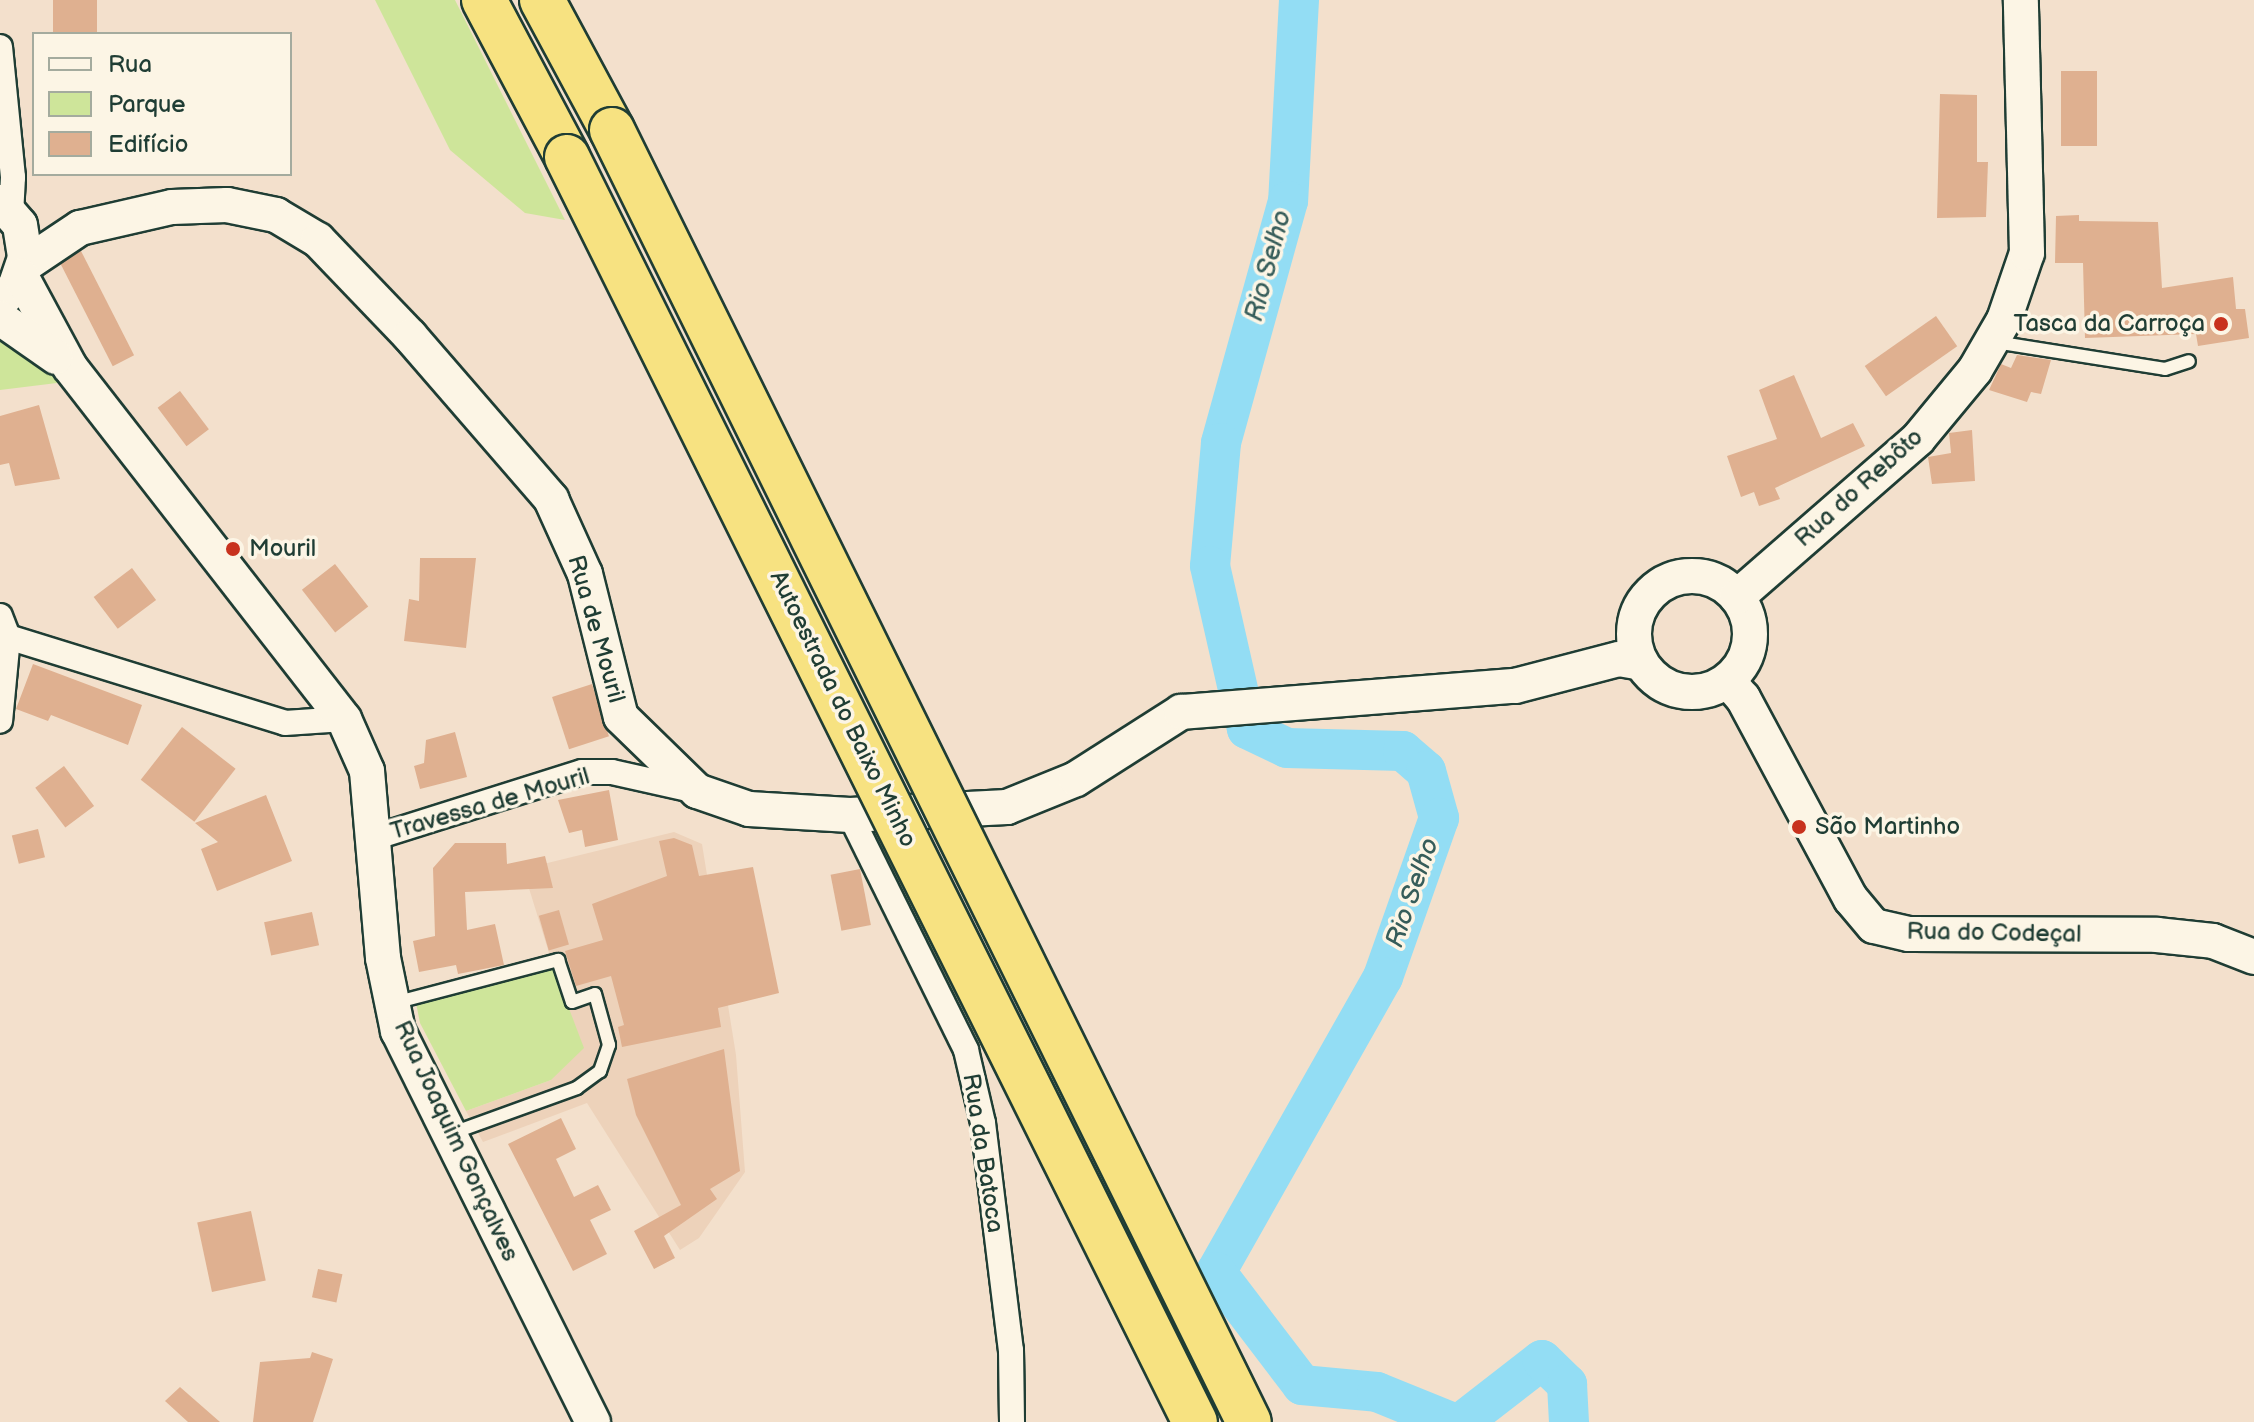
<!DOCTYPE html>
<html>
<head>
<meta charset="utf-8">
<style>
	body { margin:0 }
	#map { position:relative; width:2254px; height:1422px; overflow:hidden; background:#f3e0cc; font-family:"Balsamiq Sans",sans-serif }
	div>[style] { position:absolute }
	.built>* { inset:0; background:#edd2ba }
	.green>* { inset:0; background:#cee59a }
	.river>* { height:40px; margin:-20px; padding:0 20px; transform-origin:20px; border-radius:20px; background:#93ddf4 }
	.building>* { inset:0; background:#dfb090; transform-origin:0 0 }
	.roads { filter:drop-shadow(2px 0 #1f3d34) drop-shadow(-2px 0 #1f3d34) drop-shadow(0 2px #1f3d34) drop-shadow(0 -2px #1f3d34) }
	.lane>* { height:12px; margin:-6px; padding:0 6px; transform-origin:6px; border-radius:6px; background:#fcf5e5 }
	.street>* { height:24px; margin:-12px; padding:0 12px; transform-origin:12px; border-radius:12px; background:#fcf5e5 }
	.secondary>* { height:34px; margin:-17px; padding:0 17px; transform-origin:17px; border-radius:17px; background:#fcf5e5 }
	.secondary>.ring { margin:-17px; padding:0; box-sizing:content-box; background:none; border:34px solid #fcf5e5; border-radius:50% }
	.highway>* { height:44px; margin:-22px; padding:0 22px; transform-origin:22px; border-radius:22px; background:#f7e281 }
	.bridges { filter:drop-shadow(2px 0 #1f3d34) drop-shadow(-2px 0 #1f3d34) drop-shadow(0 2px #1f3d34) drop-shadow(0 -2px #1f3d34) }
	.highway-bridge>* { height:44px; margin:-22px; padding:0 22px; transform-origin:22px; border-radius:22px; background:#f7e281 }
	.dots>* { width:22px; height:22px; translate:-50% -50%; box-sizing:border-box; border:4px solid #fcf5e5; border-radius:50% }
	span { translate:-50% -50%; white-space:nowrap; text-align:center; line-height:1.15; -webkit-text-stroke:7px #fcf5e5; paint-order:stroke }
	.poi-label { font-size:24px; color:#1f3d34 }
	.right { translate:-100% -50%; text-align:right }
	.left { translate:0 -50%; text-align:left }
	.street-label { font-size:24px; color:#1f3d34 }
	.water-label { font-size:26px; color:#365d5a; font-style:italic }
	.legend { position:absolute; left:32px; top:32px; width:260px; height:144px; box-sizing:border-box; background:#fcf5e5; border:2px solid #a4ab9e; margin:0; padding:10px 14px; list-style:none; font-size:24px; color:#1f3d34 }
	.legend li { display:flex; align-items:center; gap:16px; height:40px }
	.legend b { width:40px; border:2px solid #a4ab9e }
</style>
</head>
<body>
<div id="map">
	<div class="built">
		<i style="clip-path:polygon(674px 832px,702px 844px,736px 1055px,745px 1172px,699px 1238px,680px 1250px,587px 1103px,483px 1142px,466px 1111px,551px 1080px,554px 969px,523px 869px)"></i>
	</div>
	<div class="green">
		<i style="clip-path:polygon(375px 0,455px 0,565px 220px,525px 213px,450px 150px)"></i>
		<i style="clip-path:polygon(0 338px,21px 346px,65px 382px,0 390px)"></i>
		<i style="clip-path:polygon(554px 969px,584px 1048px,551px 1080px,466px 1111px,420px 1023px,416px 1003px)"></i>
	</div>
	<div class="river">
		<i style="left:1299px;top:0;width:201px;rotate:93.1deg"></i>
		<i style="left:1288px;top:201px;width:251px;rotate:105.5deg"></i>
		<i style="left:1221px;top:443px;width:123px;rotate:95.1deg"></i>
		<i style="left:1210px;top:566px;width:167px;rotate:77.2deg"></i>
		<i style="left:1247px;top:729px;width:44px;rotate:25.4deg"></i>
		<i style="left:1287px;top:748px;width:116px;rotate:1.5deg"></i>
		<i style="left:1403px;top:751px;width:30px;rotate:41deg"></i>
		<i style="left:1426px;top:771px;width:49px;rotate:74.5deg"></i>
		<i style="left:1439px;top:818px;width:169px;rotate:109.4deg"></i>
		<i style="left:1383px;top:977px;width:339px;rotate:119.5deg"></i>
		<i style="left:1216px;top:1272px;width:142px;rotate:52.7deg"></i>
		<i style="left:1302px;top:1385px;width:75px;rotate:5.3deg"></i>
		<i style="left:1377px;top:1392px;width:80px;rotate:22.1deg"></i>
		<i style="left:1462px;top:1422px;width:101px;rotate:-37.8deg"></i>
		<i style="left:1542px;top:1360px;width:35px;rotate:44deg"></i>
		<i style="left:1567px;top:1384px;width:38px;rotate:87deg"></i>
	</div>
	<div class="building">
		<i style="left:53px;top:0;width:44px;height:34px"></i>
		<i style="left:2061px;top:71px;width:36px;height:75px"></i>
		<i style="clip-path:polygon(1940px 94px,1977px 95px,1977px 162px,1988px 162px,1986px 217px,1937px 218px)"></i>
		<i style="clip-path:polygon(2079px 215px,2079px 221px,2158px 222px,2162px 288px,2233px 277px,2236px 309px,2245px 309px,2249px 338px,2198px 346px,2196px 334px,2085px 338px,2083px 263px,2055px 263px,2056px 216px)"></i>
		<i style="left:81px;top:251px;width:117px;height:24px;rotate:63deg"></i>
		<i style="left:1936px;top:316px;width:37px;height:87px;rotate:55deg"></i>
		<i style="clip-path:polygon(2017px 355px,2051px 360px,2041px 394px,2031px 392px,2027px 402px,1989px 390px,2001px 364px,2011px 368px)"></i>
		<i style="clip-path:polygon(1794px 375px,1821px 438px,1853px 423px,1865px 446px,1775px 488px,1780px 499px,1759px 506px,1754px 492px,1741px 497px,1727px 456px,1777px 439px,1759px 390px)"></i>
		<i style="left:180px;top:391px;width:48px;height:28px;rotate:53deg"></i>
		<i style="clip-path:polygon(39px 405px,60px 479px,15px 486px,9px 463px,0 465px,0 416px)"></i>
		<i style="clip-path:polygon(1972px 430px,1975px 481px,1932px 484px,1928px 457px,1951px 453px,1949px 433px)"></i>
		<i style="clip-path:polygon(420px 558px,476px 558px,466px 648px,404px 641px,409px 599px,419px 601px)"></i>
		<i style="left:335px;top:564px;width:54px;height:42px;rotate:52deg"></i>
		<i style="left:132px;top:568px;width:40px;height:48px;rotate:53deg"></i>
		<i style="clip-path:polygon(33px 664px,142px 705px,128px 745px,51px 715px,48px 721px,16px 709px)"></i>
		<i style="left:592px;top:684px;width:55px;height:42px;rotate:72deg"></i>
		<i style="left:182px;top:727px;width:68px;height:67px;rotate:38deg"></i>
		<i style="clip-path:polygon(455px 732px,467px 777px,420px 789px,414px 766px,424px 763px,426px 740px)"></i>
		<i style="left:64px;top:766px;width:50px;height:36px;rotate:53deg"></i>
		<i style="clip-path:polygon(609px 790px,618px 840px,585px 847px,582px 830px,569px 833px,558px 800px)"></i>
		<i style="clip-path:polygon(266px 795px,292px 861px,217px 891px,201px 849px,218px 842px,195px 823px)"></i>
		<i style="left:38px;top:829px;width:29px;height:27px;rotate:76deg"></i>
		<i style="clip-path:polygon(674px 838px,692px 845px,699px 876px,753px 867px,779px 993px,718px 1008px,721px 1027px,622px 1047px,618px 1027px,624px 1025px,611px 976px,576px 986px,565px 951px,603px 940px,592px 904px,667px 876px,659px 841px)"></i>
		<i style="clip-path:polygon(455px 843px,506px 843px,507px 864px,545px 856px,553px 888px,465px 892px,467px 930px,495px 924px,504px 965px,458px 974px,456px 965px,419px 972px,413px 941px,435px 936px,433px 868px)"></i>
		<i style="left:860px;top:869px;width:57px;height:30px;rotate:79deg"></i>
		<i style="left:559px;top:910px;width:36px;height:21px;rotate:74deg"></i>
		<i style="left:312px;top:912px;width:34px;height:49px;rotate:78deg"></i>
		<i style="clip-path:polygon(724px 1049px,740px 1171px,710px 1189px,717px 1199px,664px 1236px,675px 1258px,654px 1269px,634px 1231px,681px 1205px,636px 1115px,627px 1079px)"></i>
		<i style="clip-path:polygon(561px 1118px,576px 1149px,556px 1159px,574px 1197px,598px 1185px,611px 1210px,590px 1220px,607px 1254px,573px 1271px,508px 1144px)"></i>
		<i style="left:251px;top:1211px;width:71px;height:55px;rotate:78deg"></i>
		<i style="left:318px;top:1269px;width:25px;height:29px;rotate:12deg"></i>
		<i style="clip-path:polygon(312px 1352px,333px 1359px,313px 1422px,253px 1422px,260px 1362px,310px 1358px)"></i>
		<i style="clip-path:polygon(180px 1387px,220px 1422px,188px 1422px,165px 1401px)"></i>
	</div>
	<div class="roads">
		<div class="lane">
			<i style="left:1995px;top:342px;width:172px;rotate:9deg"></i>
			<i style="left:2165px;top:369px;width:25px;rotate:-18deg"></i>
			<i style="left:394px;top:1003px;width:170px;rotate:-14.7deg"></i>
			<i style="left:558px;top:960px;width:44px;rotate:71.6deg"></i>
			<i style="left:572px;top:1002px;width:24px;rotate:-19deg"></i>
			<i style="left:595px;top:994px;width:53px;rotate:74.6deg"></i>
			<i style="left:609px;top:1045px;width:28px;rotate:109deg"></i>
			<i style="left:600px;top:1071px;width:29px;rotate:144deg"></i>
			<i style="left:577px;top:1088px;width:132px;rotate:160.1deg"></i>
		</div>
		<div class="street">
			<i style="left:0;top:47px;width:131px;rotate:84.3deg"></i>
			<i style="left:13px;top:177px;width:35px;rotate:93deg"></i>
			<i style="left:0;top:616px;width:22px;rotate:69deg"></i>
			<i style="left:8px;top:637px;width:84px;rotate:95.4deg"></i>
			<i style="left:8px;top:637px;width:290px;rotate:17.2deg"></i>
			<i style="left:285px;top:723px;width:59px;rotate:-3.9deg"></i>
			<i style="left:850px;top:815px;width:262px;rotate:63.7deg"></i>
			<i style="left:966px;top:1050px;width:75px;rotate:76.9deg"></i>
			<i style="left:983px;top:1123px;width:229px;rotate:83deg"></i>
			<i style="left:1011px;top:1350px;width:72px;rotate:89.2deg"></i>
			<i style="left:376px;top:837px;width:216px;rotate:-17.5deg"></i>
			<i style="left:582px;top:772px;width:30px"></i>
			<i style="left:612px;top:772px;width:87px;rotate:12.6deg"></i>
		</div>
		<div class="secondary">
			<i style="left:0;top:202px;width:30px;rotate:49deg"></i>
			<i style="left:20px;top:225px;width:33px;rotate:81deg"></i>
			<i style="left:25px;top:258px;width:31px;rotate:109deg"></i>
			<i style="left:15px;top:287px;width:21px;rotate:135deg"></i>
			<i style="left:23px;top:266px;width:69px;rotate:-33.7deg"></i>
			<i style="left:80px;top:228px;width:94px;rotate:-12.9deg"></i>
			<i style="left:172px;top:207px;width:55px;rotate:-2.1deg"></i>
			<i style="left:227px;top:205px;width:50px;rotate:11.5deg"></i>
			<i style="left:276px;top:215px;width:49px;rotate:30.8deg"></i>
			<i style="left:318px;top:240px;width:133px;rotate:46.2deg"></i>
			<i style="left:410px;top:336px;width:216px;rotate:49.1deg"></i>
			<i style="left:551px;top:499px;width:82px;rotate:65.6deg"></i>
			<i style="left:585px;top:574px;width:147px;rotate:75.9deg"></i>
			<i style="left:621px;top:717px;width:106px;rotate:44.2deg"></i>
			<i style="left:697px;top:791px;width:55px;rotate:19.1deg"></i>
			<i style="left:749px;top:809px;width:101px;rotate:3.4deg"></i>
			<i style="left:850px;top:815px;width:157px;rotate:-2.9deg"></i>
			<i style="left:1007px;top:807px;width:74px;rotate:-22.1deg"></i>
			<i style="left:1076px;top:779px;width:125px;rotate:-32.5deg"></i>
			<i style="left:1181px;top:712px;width:335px;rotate:-4.5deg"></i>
			<i style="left:1515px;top:686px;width:107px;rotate:-14.6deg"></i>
			<i style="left:1619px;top:659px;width:22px;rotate:10deg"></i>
			<i style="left:21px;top:276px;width:103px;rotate:61.7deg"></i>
			<i style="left:70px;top:367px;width:446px;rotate:52.1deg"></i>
			<i style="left:344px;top:719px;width:57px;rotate:66.1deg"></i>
			<i style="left:367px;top:771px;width:188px;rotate:85.1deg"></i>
			<i style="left:383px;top:958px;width:75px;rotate:78.4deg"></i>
			<i style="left:398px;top:1031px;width:437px;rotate:63.5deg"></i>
			<i style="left:0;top:318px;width:68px;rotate:34.9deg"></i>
			<i class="ring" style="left:1634px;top:576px;width:82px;height:82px"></i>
			<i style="left:1737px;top:597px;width:240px;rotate:-41.1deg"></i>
			<i style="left:1918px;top:439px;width:89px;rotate:-50.4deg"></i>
			<i style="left:1975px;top:370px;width:58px;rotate:-59.9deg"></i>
			<i style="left:2004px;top:320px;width:71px;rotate:-71.1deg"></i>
			<i style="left:2027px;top:253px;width:253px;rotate:-91.4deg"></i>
			<i style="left:1728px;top:681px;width:23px;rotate:49deg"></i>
			<i style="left:1743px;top:698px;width:228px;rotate:61.8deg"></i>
			<i style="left:1851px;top:899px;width:35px;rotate:50deg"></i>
			<i style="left:1874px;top:926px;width:36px;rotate:13deg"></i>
			<i style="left:1909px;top:934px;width:248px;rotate:0.2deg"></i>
			<i style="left:2157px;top:935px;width:56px;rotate:6.1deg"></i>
			<i style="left:2213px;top:941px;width:44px;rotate:21.3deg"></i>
		</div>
		<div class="highway">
			<i style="left:484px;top:0;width:178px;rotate:62.1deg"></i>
			<i style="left:542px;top:0;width:148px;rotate:61.7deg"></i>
		</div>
	</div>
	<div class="bridges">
		<div class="highway-bridge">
			<i style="left:612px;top:130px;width:1440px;rotate:63.76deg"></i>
			<i style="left:567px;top:157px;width:1412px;rotate:63.6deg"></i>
		</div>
	</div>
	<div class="dots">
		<i style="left:2221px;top:324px;background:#c8321e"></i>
		<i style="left:233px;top:549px;background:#c8321e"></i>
		<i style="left:1799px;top:827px;background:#c8321e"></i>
	</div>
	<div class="poi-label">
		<span class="right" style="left:2205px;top:324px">Tasca da Carroça</span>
		<span class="left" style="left:249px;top:549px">Mouril</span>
		<span class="left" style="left:1815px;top:827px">São Martinho</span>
	</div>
	<div class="street-label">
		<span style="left:1859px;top:488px;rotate:-42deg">Rua do Rebôto</span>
		<span style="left:596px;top:629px;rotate:74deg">Rua de Mouril</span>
		<span style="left:843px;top:709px;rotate:64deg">Autoestrada do Baixo Minho</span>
		<span style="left:490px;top:804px;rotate:-16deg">Travessa de Mouril</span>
		<span style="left:1994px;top:933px;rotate:1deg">Rua do Codeçal</span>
		<span style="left:456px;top:1141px;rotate:65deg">Rua Joaquim Gonçalves</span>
		<span style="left:983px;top:1153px;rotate:81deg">Rua da Batoca</span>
	</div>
	<div class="water-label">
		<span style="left:1269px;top:266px;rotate:-75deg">Rio Selho</span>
		<span style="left:1413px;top:893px;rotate:-71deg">Rio Selho</span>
	</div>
	<ul class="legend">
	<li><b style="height:10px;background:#fcf5e5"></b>Rua</li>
	<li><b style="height:22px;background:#cee59a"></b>Parque</li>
	<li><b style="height:22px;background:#dfb090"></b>Edifício</li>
	</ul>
</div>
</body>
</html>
